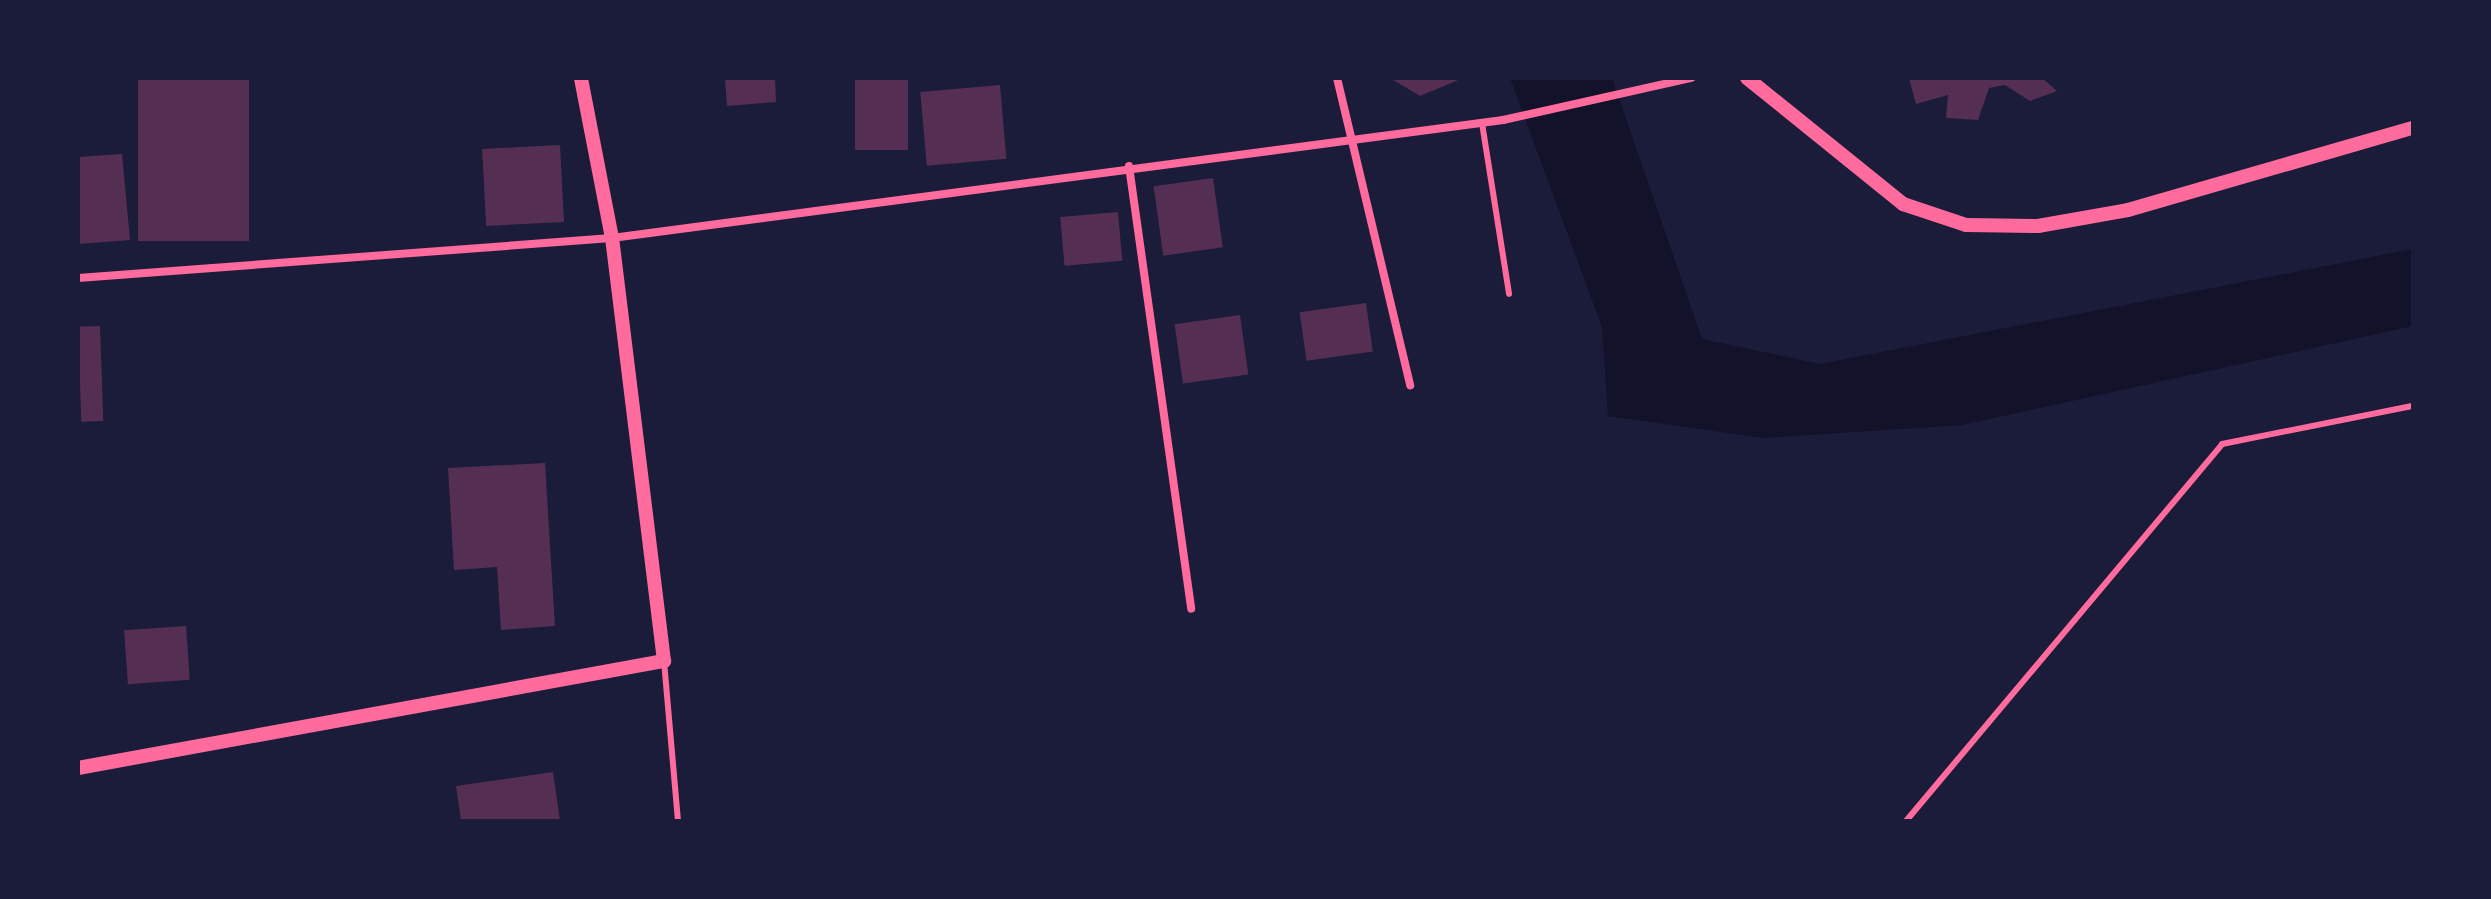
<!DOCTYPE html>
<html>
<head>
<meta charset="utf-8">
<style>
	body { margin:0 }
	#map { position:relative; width:2491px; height:899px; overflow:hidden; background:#1b1b3a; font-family:Lato,sans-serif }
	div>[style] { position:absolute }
	.water>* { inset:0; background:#12122b }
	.building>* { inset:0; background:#542f53; transform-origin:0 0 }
	.service>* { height:6px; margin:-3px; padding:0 3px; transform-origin:3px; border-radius:3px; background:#ff6b9d }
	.minor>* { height:8px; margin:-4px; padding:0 4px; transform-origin:4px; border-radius:4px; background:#ff6b9d }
	.tertiary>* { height:14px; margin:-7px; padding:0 7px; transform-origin:7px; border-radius:7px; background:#ff6b9d }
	span { translate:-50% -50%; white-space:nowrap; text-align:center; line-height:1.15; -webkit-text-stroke:8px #1b1b3a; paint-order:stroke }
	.frame { position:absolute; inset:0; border:80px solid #1b1b3a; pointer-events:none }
</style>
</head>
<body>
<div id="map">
	<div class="water">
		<i style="clip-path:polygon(1510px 78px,1612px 78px,1702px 339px,1820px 364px,2413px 249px,2413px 326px,1962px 425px,1764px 438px,1608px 416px,1602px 327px)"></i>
	</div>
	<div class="building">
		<i style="left:138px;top:78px;width:111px;height:163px"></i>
		<i style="clip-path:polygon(725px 78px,775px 78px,776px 102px,727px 106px)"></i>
		<i style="left:855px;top:78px;width:53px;height:72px"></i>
		<i style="clip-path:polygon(1390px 78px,1463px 78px,1420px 96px)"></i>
		<i style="clip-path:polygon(1909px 78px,2042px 78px,2057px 91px,2030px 101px,2005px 85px,1989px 88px,1978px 120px,1946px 118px,1948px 95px,1916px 104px)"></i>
		<i style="left:1000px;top:85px;width:74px;height:80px;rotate:85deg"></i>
		<i style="left:560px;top:145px;width:77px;height:78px;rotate:87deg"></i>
		<i style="clip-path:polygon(122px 154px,130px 240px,78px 244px,78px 157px)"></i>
		<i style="left:1213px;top:178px;width:70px;height:60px;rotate:82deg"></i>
		<i style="left:1118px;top:212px;width:49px;height:58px;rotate:85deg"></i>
		<i style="left:1366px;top:303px;width:49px;height:67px;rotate:82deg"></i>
		<i style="left:1240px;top:315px;width:60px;height:66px;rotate:82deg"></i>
		<i style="left:100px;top:326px;width:95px;height:22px;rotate:88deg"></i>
		<i style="clip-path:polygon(545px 463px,555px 626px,501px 630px,497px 567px,454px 570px,448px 468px)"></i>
		<i style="left:186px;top:626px;width:54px;height:62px;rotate:86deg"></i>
		<i style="clip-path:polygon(553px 772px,560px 821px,461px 821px,456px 786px)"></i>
	</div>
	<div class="service">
		<i style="left:1482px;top:123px;width:173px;rotate:81deg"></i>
		<i style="left:664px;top:661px;width:161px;rotate:85deg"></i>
		<i style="left:1906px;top:821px;width:492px;rotate:-50deg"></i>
		<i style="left:2222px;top:444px;width:195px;rotate:-11.3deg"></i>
	</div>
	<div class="minor">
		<i style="left:1337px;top:78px;width:316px;rotate:76.6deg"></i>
		<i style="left:1129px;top:166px;width:447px;rotate:82deg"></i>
		<i style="left:78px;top:278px;width:535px;rotate:-4.28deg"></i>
		<i style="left:612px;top:238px;width:899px;rotate:-7.54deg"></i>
		<i style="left:1503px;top:120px;width:193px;rotate:-12.6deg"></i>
	</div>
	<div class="tertiary">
		<i style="left:1747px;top:78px;width:201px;rotate:38.9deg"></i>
		<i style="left:1903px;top:204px;width:66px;rotate:18.4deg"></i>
		<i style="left:1966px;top:225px;width:72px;rotate:0.8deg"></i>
		<i style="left:2038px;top:226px;width:91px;rotate:-10.1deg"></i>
		<i style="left:2128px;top:210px;width:297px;rotate:-16.1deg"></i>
		<i style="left:78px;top:768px;width:596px;rotate:-10.35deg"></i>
		<i style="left:664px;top:661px;width:426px;rotate:-97deg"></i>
		<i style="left:612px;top:238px;width:163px;rotate:-101deg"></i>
	</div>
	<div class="frame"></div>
</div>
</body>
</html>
